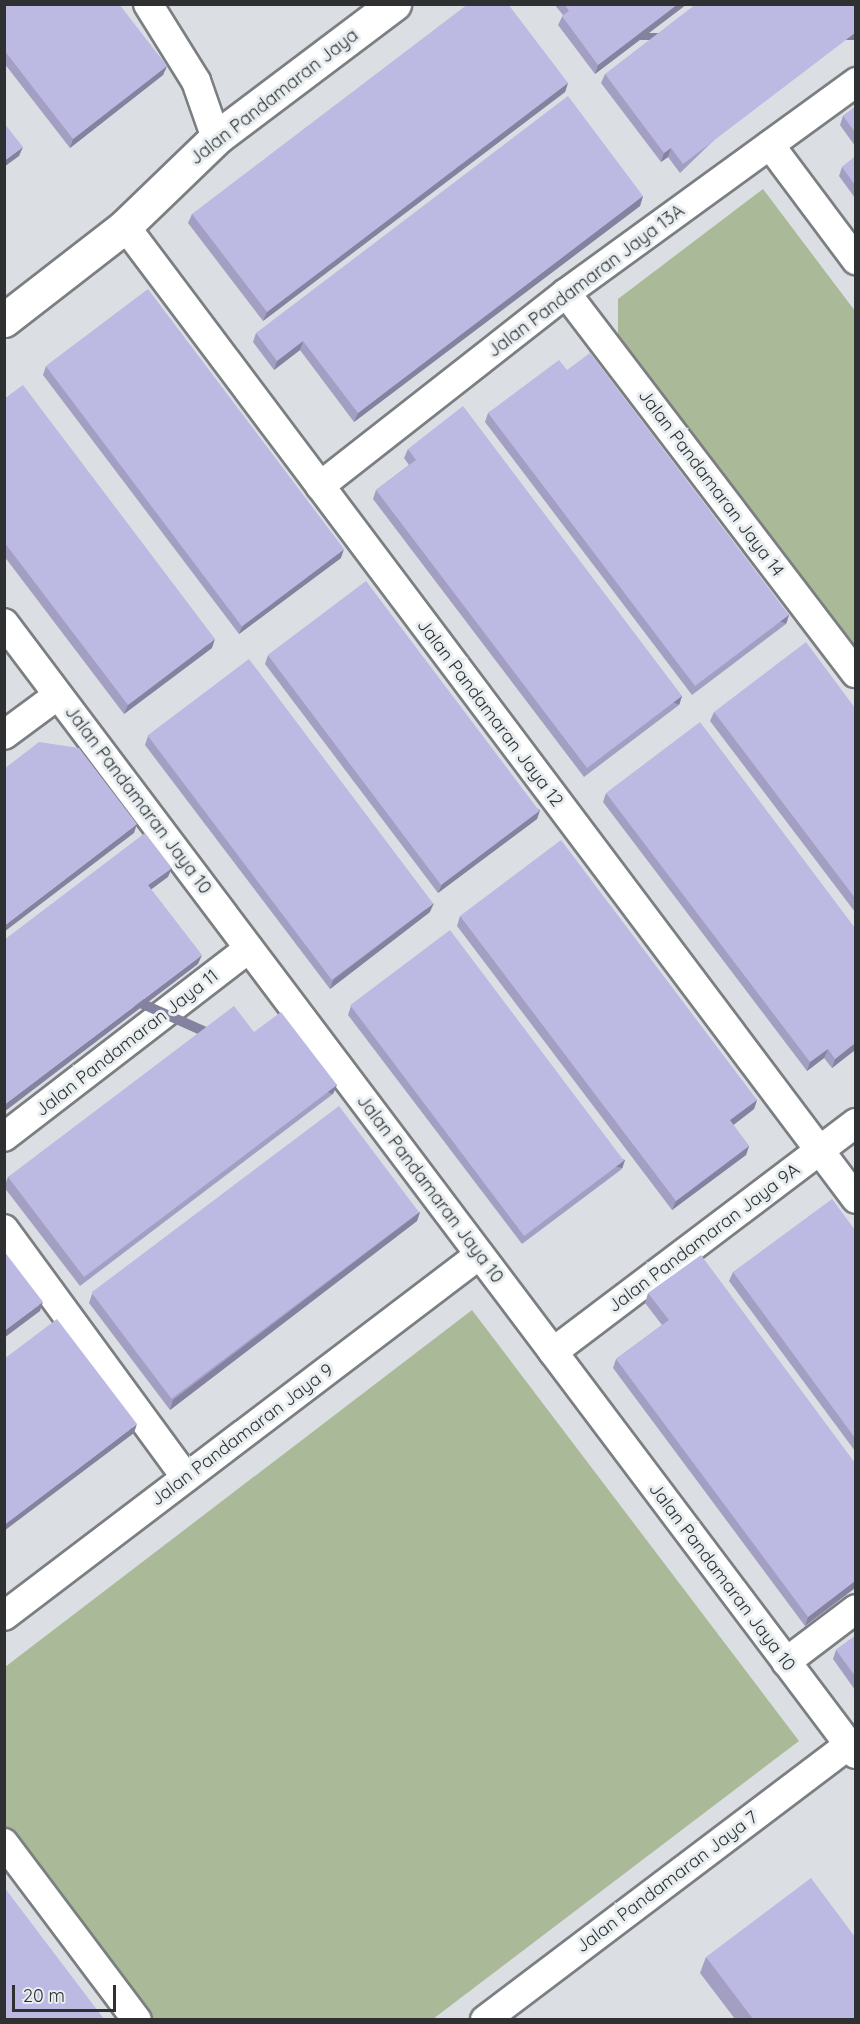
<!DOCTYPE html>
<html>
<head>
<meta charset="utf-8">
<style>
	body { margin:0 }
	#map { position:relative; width:860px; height:2024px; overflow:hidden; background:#dbdfe3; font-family:Quicksand,sans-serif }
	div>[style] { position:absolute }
	.green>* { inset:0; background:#aab998 }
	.roads { filter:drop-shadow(2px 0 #7b7f82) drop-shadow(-2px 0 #7b7f82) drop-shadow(0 2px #7b7f82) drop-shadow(0 -2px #7b7f82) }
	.minor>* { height:28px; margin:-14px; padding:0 14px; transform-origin:14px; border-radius:14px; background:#fff }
	.secondary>* { height:33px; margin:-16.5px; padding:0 16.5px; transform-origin:16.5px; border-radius:16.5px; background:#fff }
	.wall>* { inset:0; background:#a29fc3 }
	.shaded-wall>* { inset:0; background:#84829f; transform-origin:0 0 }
	.building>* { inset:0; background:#bcb9e3; transform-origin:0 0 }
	span { translate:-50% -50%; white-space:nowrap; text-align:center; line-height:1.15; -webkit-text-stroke:6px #e8edf0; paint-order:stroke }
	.street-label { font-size:18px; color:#2e3032 }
	.frame { position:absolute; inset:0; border:6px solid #2e3032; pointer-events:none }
	.scale { position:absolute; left:12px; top:1985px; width:104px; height:27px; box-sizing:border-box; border:3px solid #2e3032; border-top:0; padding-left:8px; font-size:18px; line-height:21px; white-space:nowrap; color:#2e3032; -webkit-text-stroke:4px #e8edf0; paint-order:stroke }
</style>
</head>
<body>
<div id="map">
	<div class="green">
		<i style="clip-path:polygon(763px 189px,855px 311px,855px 653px,618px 338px,618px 299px)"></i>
		<i style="clip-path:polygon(472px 1310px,799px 1741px,433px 2019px,152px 2019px,5px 1826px,5px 1667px)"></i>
	</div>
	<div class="roads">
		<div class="minor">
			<i style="left:148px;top:4px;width:91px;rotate:58.1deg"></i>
			<i style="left:196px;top:81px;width:60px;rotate:70.7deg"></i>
			<i style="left:770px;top:145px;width:144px;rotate:53.2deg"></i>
			<i style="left:125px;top:226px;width:1217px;rotate:53.08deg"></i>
			<i style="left:566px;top:293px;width:478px;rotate:52.7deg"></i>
			<i style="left:320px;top:486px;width:313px;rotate:-38.1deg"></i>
			<i style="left:566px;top:293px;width:359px;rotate:-36deg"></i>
			<i style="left:4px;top:623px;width:1416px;rotate:53.01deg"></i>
			<i style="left:4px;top:735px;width:67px;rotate:-36.5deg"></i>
			<i style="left:4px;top:1137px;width:309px;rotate:-37.6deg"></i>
			<i style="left:4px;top:1229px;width:308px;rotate:53.8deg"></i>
			<i style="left:553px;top:1352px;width:380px;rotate:-37.1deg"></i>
			<i style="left:4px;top:1616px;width:597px;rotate:-37.23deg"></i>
			<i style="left:786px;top:1662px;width:88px;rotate:-37.1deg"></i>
			<i style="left:4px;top:1843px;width:221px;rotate:53.1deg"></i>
			<i style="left:485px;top:2020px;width:456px;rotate:-37.1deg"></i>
		</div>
		<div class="secondary">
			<i style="left:4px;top:320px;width:153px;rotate:-37.8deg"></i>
			<i style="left:125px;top:226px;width:127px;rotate:-44deg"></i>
			<i style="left:216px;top:138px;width:223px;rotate:-37deg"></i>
		</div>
	</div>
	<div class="wall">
		<i style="clip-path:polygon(4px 4px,167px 66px,163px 75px,70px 148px,4px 63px)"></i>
		<i style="clip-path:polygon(554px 4px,687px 4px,595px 74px,558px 25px,563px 15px)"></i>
		<i style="clip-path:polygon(855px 4px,680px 173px,668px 157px,661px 162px,601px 83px,605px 74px)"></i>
		<i style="clip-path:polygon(568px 83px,565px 92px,263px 321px,188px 223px,192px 214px)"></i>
		<i style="clip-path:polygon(855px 107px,855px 146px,840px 125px,843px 116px)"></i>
		<i style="clip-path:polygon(855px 157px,855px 198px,839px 176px,842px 167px)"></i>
		<i style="clip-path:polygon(643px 196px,640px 206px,354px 422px,300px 350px,274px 370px,253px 342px,256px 333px)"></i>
		<i style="clip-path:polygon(46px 366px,341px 558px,239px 634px,43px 375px)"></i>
		<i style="clip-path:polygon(567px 370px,789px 615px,786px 624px,692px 695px,485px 422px,488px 413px)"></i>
		<i style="clip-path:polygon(4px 399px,212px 648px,124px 714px,4px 556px)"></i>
		<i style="clip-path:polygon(408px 449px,682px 696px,679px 705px,584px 777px,373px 499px,376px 490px,409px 465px,404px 458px)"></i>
		<i style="clip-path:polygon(268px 655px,540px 810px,537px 819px,438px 893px,265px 664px)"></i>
		<i style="clip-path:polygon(855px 708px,855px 912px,710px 721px,714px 712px)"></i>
		<i style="clip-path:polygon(148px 736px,430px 912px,330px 989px,145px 745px)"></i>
		<i style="clip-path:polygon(606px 793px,855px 1050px,832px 1068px,824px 1058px,807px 1071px,603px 802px)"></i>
		<i style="clip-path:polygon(460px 916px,757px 1100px,754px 1109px,733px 1125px,749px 1146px,746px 1155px,672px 1210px,457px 926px)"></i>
		<i style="clip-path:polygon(351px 1006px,622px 1169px,522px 1244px,348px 1015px)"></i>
		<i style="clip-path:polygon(254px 1032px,333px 1094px,80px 1286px,4px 1187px,8px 1177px)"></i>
		<i style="clip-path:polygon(420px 1212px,417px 1221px,170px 1410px,89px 1303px,92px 1294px)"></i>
		<i style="clip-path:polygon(855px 1230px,855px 1451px,729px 1281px,733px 1272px)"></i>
		<i style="clip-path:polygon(648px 1293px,855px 1463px,855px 1588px,805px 1626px,613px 1368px,616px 1359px,662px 1325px,645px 1303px)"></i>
		<i style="clip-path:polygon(855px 1636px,855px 1690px,833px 1659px,836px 1650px)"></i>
		<i style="clip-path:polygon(706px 1957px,855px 2019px,735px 2019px,700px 1973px)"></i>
	</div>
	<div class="shaded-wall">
		<i style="clip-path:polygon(678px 4px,687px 4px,595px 74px,598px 65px)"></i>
		<i style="left:855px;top:33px;width:7px;height:216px;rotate:90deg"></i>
		<i style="clip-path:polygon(167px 66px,163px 75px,70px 148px,73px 139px)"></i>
		<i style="clip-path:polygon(568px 83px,565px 92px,263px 321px,267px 312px)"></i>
		<i style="clip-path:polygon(23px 147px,19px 156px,4px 167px,4px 161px)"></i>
		<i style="clip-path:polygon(671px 148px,668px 157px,661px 162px,664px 153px)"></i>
		<i style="clip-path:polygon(643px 196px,640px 206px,354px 422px,358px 413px)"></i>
		<i style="clip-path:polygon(303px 341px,300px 350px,274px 370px,277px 361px)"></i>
		<i style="clip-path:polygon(344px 549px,341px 558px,239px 634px,243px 625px)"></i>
		<i style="left:789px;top:615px;width:9px;height:118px;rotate:108deg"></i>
		<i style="clip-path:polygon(215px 639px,212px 648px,124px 714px,128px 705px)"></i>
		<i style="left:682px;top:696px;width:9px;height:119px;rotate:108deg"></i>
		<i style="clip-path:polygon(540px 810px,537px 819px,438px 893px,442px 884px)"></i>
		<i style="clip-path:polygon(137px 824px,134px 833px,4px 932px,4px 926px)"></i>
		<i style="clip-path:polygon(172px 868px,168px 877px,145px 894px,148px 885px)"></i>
		<i style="clip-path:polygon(434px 903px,430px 912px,330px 989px,333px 980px)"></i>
		<i style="clip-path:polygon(202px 955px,198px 964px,4px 1112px,4px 1105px)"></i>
		<i style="clip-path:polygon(855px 1043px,855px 1050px,832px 1068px,835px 1059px)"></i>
		<i style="clip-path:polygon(828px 1049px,824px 1058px,807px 1071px,810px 1062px)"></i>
		<i style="left:337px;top:1085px;width:10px;height:318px;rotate:114deg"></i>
		<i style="clip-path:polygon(757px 1100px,754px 1109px,727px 1130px,730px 1120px)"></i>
		<i style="clip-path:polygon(749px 1146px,746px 1155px,672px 1210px,676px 1201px)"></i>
		<i style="left:625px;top:1160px;width:9px;height:125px;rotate:108deg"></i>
		<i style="clip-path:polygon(420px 1212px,417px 1221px,170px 1410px,173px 1400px)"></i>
		<i style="clip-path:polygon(43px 1302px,40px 1311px,4px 1338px,4px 1331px)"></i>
		<i style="clip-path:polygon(137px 1424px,134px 1433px,4px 1531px,4px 1525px)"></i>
		<i style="clip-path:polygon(855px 1581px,855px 1588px,805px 1626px,808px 1617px)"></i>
	</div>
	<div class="building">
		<i style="clip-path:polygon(4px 4px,119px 4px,167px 66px,73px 139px,4px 50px)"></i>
		<i style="clip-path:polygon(468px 4px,508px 4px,568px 83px,267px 312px,192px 214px)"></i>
		<i style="clip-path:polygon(564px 4px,678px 4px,598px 65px,562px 16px,569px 11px)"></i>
		<i style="clip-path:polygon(696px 4px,855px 4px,855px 33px,683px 164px,671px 148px,664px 153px,605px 74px)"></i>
		<i style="clip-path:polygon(568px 96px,643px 196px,358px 413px,303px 341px,277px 361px,256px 333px)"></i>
		<i style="clip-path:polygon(855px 107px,855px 132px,843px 116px)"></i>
		<i style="clip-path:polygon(4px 123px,23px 147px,4px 161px)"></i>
		<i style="clip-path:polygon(855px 157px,855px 185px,842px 167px)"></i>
		<i style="left:148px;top:289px;width:326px;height:128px;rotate:53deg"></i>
		<i style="clip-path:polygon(590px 353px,789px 615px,695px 686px,488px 413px,559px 360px,567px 370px)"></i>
		<i style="clip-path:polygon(23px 385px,215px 639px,128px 705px,4px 542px,4px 399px)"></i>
		<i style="clip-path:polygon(463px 406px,682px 696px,587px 768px,376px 490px,416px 460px,408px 449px)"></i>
		<i style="left:366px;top:581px;width:288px;height:123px;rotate:53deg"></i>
		<i style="clip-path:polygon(806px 642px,855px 708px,855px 898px,714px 712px)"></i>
		<i style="left:249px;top:659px;width:306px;height:127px;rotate:53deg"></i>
		<i style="clip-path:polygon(700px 722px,855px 928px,855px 1043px,835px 1059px,828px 1049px,810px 1062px,606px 793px)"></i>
		<i style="clip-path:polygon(39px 742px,79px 748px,137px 824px,4px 926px,4px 769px)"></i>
		<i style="clip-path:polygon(145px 833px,172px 868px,148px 885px,202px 955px,4px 1105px,4px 940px)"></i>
		<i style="clip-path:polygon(561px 840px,757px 1100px,730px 1120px,749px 1146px,676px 1201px,460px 916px)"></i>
		<i style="left:450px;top:930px;width:289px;height:125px;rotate:53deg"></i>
		<i style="clip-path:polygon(234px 1006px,254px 1032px,281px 1012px,337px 1085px,84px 1277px,8px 1177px)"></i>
		<i style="left:339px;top:1106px;width:133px;height:310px;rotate:53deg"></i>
		<i style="clip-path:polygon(832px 1199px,855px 1230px,855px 1438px,733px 1272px)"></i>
		<i style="clip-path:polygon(4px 1251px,43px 1302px,4px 1331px)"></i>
		<i style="clip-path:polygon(701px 1255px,855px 1463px,855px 1581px,808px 1617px,616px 1359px,669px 1320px,648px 1293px)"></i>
		<i style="clip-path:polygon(57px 1319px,137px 1424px,4px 1525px,4px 1359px)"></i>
		<i style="clip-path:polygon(855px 1636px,855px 1676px,836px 1650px)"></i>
		<i style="clip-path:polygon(811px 1878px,855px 1937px,855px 2019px,753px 2019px,706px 1957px)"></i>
		<i style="clip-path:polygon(4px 1887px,104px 2019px,4px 2019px)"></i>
	</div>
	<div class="street-label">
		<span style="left:274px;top:97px;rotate:-38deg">Jalan Pandamaran Jaya</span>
		<span style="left:586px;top:281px;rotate:-37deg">Jalan Pandamaran Jaya 13A</span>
		<span style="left:711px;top:483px;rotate:53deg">Jalan Pandamaran Jaya 14</span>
		<span style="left:490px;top:713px;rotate:53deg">Jalan Pandamaran Jaya 12</span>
		<span style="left:138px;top:800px;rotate:53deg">Jalan Pandamaran Jaya 10</span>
		<span style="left:127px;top:1043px;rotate:-38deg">Jalan Pandamaran Jaya 11</span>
		<span style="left:430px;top:1189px;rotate:53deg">Jalan Pandamaran Jaya 10</span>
		<span style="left:704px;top:1238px;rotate:-37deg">Jalan Pandamaran Jaya 9A</span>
		<span style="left:242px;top:1435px;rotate:-37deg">Jalan Pandamaran Jaya 9</span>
		<span style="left:722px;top:1577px;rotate:53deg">Jalan Pandamaran Jaya 10</span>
		<span style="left:667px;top:1882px;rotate:-37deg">Jalan Pandamaran Jaya 7</span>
	</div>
	<div class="frame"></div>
	<div class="scale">20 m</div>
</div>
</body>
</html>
